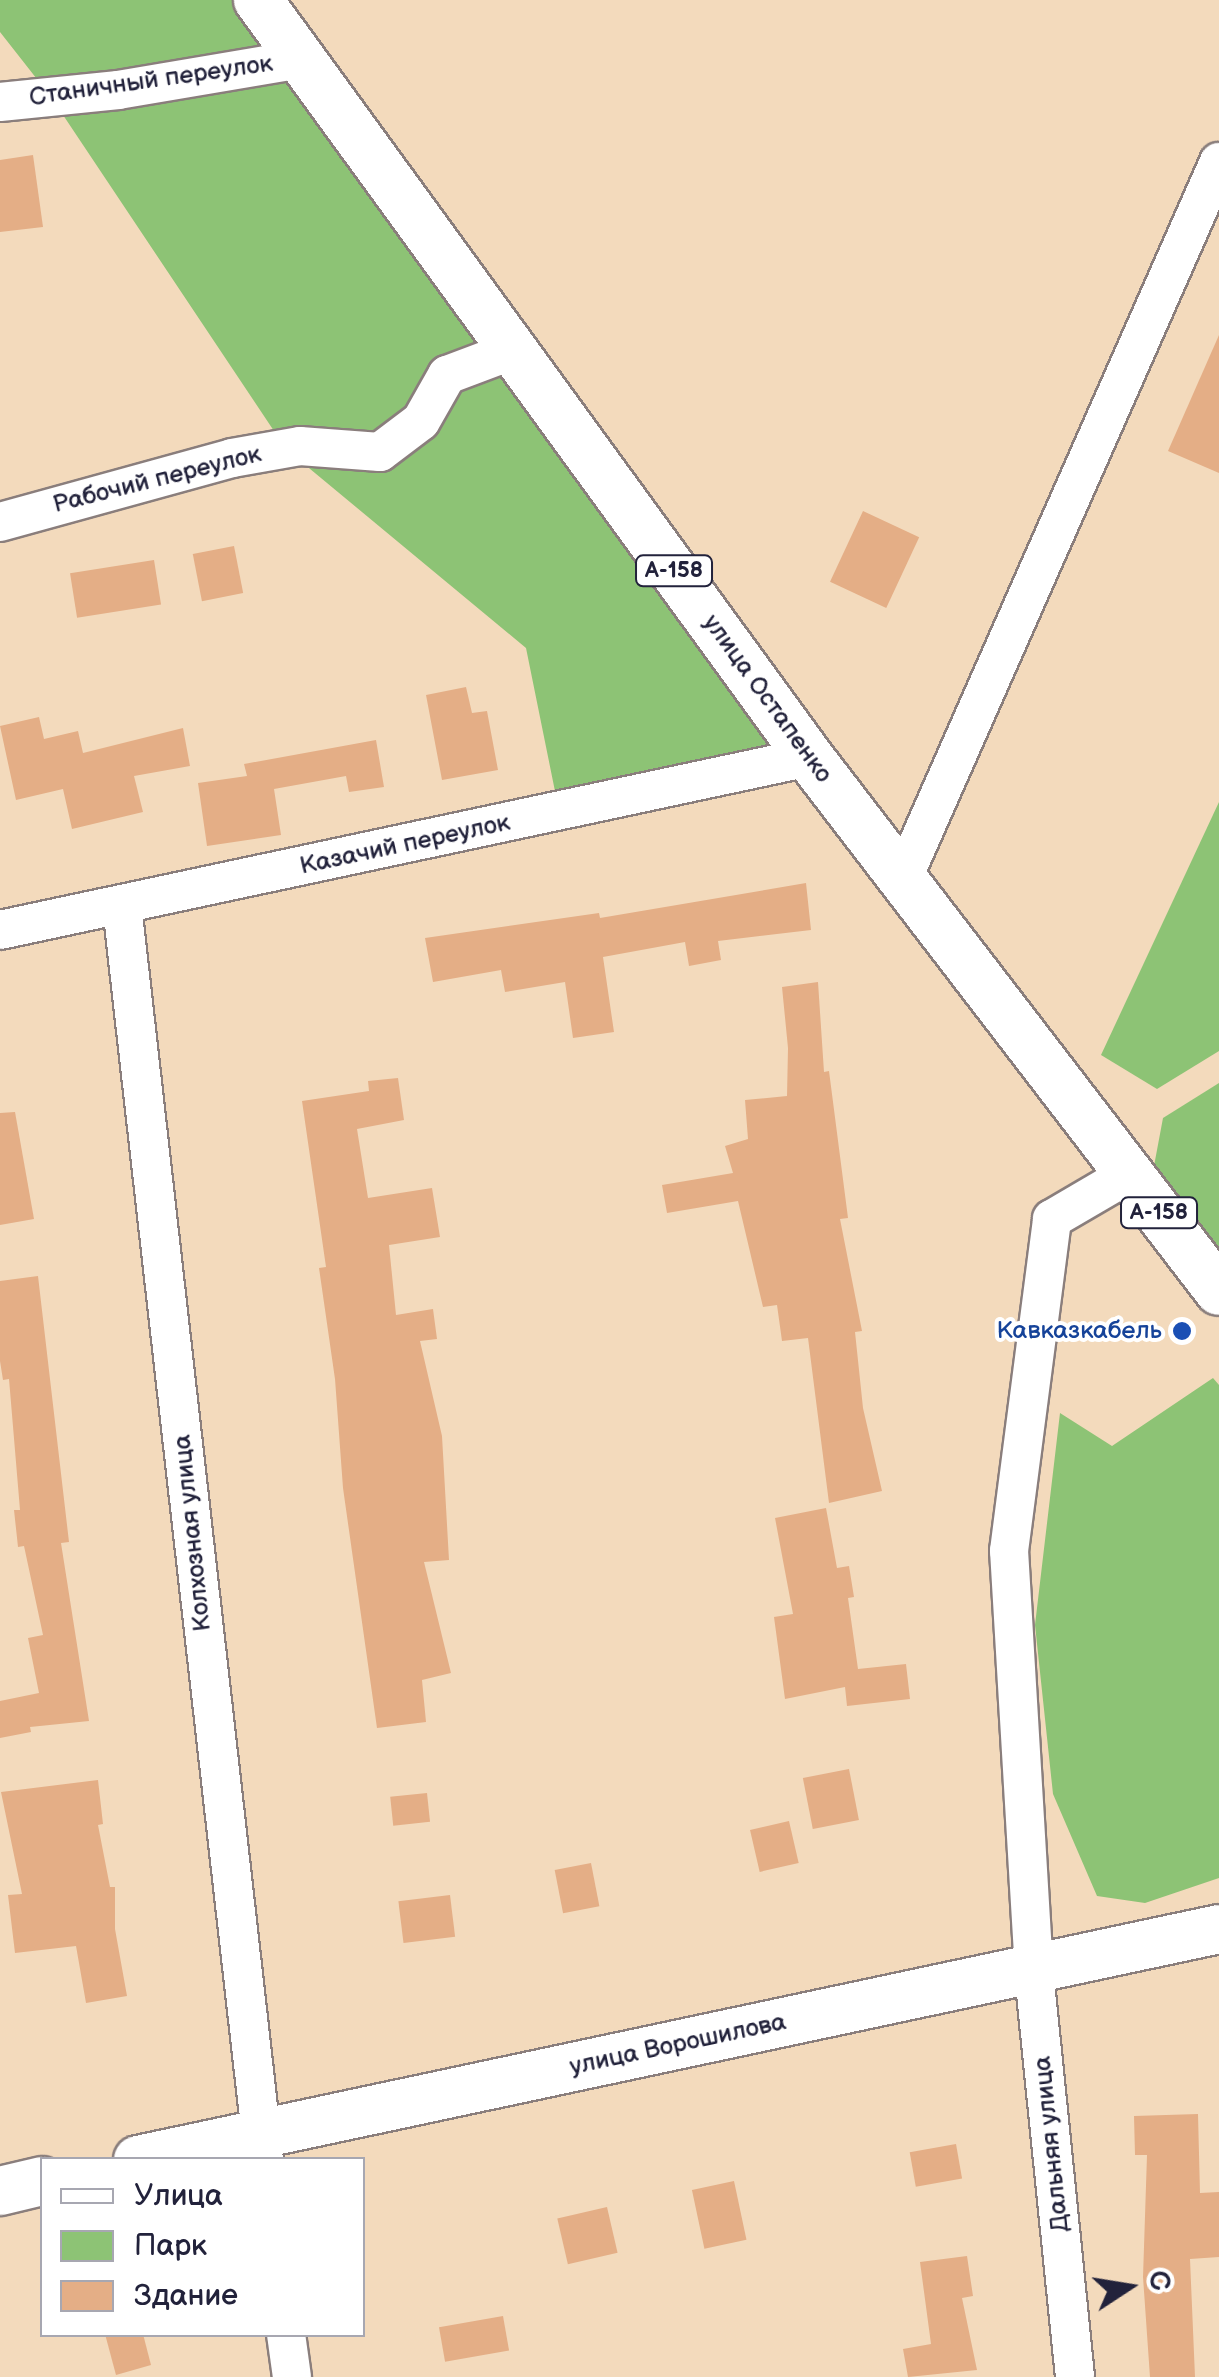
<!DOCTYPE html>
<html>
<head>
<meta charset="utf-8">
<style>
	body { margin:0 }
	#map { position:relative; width:1219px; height:2377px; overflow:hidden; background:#f3dabc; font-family:"Balsamiq Sans",sans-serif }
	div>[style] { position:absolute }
	.green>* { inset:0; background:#8dc375 }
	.building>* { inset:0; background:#e4ae86; transform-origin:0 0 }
	.roads { filter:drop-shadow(2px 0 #8a7e7c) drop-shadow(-2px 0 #8a7e7c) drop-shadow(0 2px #8a7e7c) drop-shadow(0 -2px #8a7e7c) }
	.minor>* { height:38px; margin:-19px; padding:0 19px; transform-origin:19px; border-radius:19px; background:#fff }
	.major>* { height:48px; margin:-24px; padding:0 24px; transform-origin:24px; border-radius:24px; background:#fff }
	.dots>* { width:28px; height:28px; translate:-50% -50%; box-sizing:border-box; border:5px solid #fff; border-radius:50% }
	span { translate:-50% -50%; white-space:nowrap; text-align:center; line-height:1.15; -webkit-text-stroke:8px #fff; paint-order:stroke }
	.shield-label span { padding:2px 8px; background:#fff; border:2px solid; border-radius:8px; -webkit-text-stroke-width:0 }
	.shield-label { font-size:22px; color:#22223b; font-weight:700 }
	.street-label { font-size:25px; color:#22223b }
	.transit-label { font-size:25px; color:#164399 }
	.right { translate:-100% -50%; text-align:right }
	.legend { position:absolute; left:40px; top:2157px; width:325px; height:180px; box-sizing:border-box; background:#fff; border:2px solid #a7a7b1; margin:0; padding:12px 18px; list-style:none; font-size:30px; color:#22223b }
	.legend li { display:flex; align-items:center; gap:20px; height:50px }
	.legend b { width:50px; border:2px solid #a7a7b1 }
	.north { position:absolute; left:1079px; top:2237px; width:100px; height:100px; -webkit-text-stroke:8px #fff; paint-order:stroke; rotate:78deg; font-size:28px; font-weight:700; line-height:40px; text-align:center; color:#22223b }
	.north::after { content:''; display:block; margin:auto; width:35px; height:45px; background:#22223b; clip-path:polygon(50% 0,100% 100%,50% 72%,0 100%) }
</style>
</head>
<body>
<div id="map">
	<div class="green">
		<i style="clip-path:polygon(0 0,258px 0,809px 757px,559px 811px,526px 648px,286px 449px,51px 97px,0 32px)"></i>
		<i style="clip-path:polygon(1219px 802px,1219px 1051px,1157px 1089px,1101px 1055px)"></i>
		<i style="clip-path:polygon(1219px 1083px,1219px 1248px,1154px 1166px,1163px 1118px)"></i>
		<i style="clip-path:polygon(1213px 1378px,1219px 1385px,1219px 1878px,1145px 1903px,1097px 1896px,1053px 1794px,1035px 1625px,1060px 1413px,1112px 1446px)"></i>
	</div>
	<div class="building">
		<i style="clip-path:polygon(33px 155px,43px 227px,0 232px,0 160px)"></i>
		<i style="clip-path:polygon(1219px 335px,1219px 473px,1168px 451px)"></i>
		<i style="left:863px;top:511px;width:62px;height:78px;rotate:25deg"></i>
		<i style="left:234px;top:546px;width:48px;height:42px;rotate:79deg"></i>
		<i style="left:154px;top:560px;width:45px;height:85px;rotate:81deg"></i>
		<i style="clip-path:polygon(466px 687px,472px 713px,487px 711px,498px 770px,442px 780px,426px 695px)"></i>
		<i style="clip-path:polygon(39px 717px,44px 739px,78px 731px,83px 753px,183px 728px,190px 766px,134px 776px,143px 812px,72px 829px,63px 789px,16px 800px,0 726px)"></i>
		<i style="clip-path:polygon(376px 740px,384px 787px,349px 792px,346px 776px,274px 789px,281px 835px,207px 846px,198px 783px,247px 776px,244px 764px)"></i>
		<i style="clip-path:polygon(806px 883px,811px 930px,718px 941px,721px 960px,689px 966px,685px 942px,603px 957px,614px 1032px,573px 1038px,565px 982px,505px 992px,501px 970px,433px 982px,425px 938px,599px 913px,600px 918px)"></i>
		<i style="clip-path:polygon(818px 982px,824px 1072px,829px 1071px,848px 1218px,840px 1219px,862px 1331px,855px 1332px,863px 1408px,882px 1491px,829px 1503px,808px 1338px,782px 1341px,777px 1305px,763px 1307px,738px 1201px,667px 1213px,662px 1185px,733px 1173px,725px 1146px,748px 1139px,745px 1100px,787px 1096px,788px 1048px,782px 987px)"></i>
		<i style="clip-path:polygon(398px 1078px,404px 1120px,357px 1129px,368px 1198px,432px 1188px,440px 1237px,389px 1245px,396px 1315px,433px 1309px,437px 1339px,420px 1341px,442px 1436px,449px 1560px,424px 1562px,451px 1673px,422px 1680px,426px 1722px,377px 1728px,343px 1488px,335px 1379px,319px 1268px,326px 1267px,302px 1101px,369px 1091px,368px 1081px)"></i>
		<i style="clip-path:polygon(15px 1112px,34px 1219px,0 1225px,0 1113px)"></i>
		<i style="clip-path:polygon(38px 1276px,69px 1542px,61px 1543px,89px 1721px,30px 1727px,31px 1732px,0 1738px,0 1701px,39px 1693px,28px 1638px,43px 1635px,24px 1546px,18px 1547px,14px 1510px,20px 1510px,9px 1379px,3px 1380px,0 1361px,0 1281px)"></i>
		<i style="clip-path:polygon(826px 1508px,837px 1568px,849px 1566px,854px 1597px,848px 1598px,858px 1669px,906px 1664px,910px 1699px,847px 1706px,845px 1687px,785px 1699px,774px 1617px,793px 1614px,775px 1518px)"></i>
		<i style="left:849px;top:1769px;width:52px;height:47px;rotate:79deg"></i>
		<i style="clip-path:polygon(98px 1780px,103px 1824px,98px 1825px,110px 1887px,115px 1887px,115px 1929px,127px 1996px,86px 2003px,76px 1946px,15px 1953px,8px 1895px,22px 1894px,1px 1792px)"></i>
		<i style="left:427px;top:1793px;width:29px;height:37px;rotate:84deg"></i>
		<i style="left:789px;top:1821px;width:43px;height:40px;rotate:77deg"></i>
		<i style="left:591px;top:1863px;width:44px;height:37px;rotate:79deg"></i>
		<i style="left:450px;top:1895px;width:42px;height:52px;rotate:83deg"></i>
		<i style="clip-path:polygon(1198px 2114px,1200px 2193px,1219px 2192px,1219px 2257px,1190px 2259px,1195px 2377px,1150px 2377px,1143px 2277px,1147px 2155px,1135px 2155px,1134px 2116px)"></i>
		<i style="left:956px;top:2144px;width:35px;height:47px;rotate:80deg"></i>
		<i style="left:734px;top:2181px;width:60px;height:43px;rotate:78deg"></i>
		<i style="left:607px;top:2207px;width:47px;height:51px;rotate:77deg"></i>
		<i style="clip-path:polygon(967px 2256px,973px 2296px,962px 2298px,977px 2370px,908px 2377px,903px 2349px,931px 2344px,920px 2262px)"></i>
		<i style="left:503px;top:2316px;width:35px;height:65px;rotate:80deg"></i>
		<i style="clip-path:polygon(105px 2334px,143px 2334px,151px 2365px,116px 2375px)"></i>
	</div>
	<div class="roads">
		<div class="minor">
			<i style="left:0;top:102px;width:119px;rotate:-5.8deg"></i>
			<i style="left:118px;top:90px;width:186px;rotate:-9.6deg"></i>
			<i style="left:0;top:522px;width:241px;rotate:-15.4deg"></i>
			<i style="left:232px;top:458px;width:69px;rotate:-10deg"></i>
			<i style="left:300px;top:446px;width:80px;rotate:4.3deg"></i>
			<i style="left:380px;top:452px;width:51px;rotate:-37.1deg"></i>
			<i style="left:421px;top:421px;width:53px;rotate:-60.5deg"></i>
			<i style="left:447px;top:375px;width:71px;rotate:-20.7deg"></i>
			<i style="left:902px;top:880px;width:785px;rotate:-66.18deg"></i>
			<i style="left:122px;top:906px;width:1262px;rotate:83.54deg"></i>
			<i style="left:0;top:930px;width:827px;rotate:-12.07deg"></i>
			<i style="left:286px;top:2334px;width:43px;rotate:82.1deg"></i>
			<i style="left:1075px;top:2377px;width:408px;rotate:-95.8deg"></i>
			<i style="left:1034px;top:1971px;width:421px;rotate:-93.4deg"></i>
			<i style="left:1009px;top:1551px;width:335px;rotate:-82.6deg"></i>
			<i style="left:1052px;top:1219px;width:89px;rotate:-30.3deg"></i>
		</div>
		<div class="major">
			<i style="left:258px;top:0;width:936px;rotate:53.95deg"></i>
			<i style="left:809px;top:757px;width:673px;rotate:52.48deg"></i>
			<i style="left:138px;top:2160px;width:1105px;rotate:-12.06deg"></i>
			<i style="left:0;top:2191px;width:43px;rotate:-13.4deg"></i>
		</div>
	</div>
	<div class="dots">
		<i style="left:1182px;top:1331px;background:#1a4fb4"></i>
	</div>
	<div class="shield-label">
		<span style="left:674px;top:571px">А-158</span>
		<span style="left:1159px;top:1213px">А-158</span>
	</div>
	<div class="street-label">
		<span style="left:151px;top:81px;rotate:-8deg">Станичный переулок</span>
		<span style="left:157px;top:480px;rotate:-14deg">Рабочий переулок</span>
		<span style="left:767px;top:699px;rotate:54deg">улица Остапенко</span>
		<span style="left:405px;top:845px;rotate:-12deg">Казачий переулок</span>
		<span style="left:193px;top:1533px;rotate:-96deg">Колхозная улица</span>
		<span style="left:678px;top:2045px;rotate:-12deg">улица Ворошилова</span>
		<span style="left:1052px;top:2144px;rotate:-96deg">Дальняя улица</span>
	</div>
	<div class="transit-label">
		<span class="right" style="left:1162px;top:1331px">Кавказкабель</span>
	</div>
	<ul class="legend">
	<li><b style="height:12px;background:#fff"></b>Улица</li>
	<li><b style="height:28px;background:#8dc375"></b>Парк</li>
	<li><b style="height:28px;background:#e4ae86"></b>Здание</li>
	</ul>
	<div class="north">С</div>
</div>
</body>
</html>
